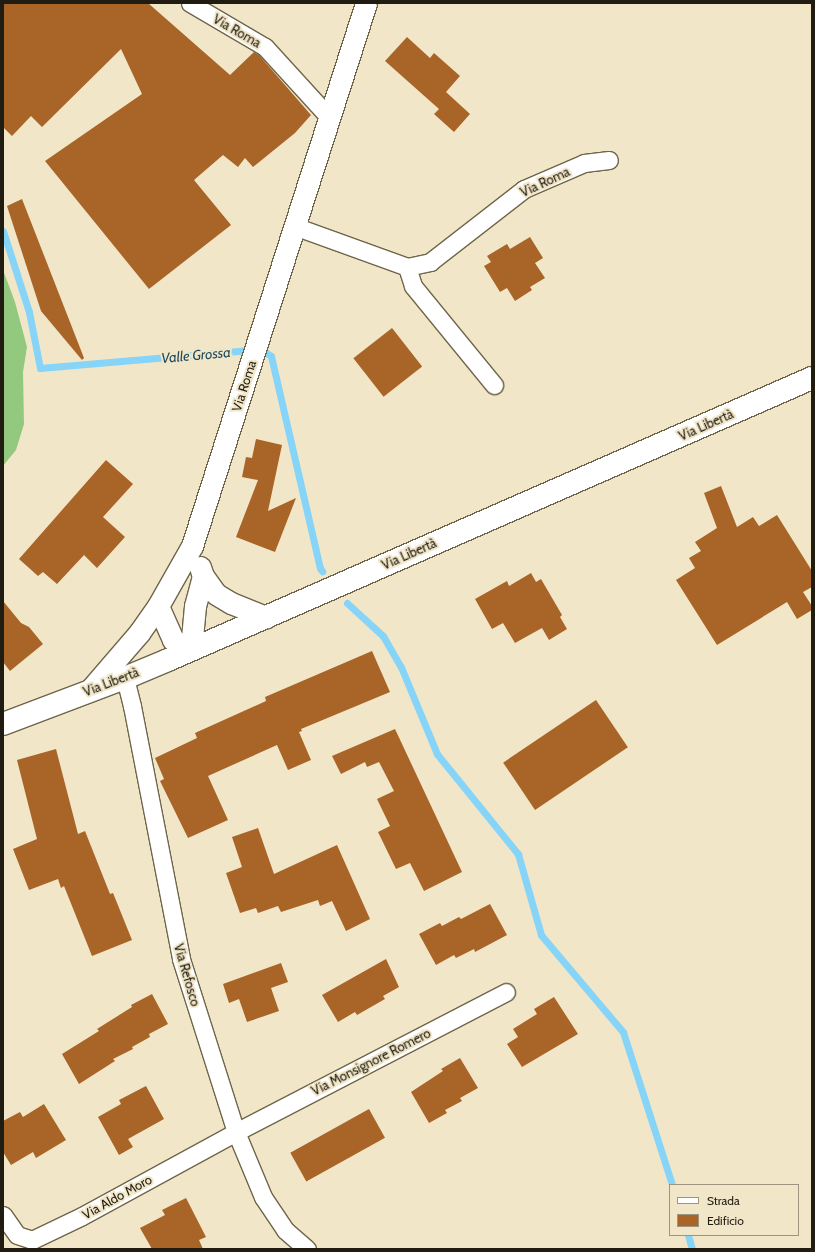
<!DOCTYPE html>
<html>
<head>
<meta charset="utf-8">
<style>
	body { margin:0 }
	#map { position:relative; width:815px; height:1252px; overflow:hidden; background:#f1e6c8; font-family:Cabin,sans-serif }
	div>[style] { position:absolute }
	.forest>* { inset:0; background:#93c97f }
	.stream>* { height:7px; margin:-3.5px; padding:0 3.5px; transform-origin:3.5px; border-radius:3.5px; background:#87d4f9 }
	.building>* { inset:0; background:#a96427; transform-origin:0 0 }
	.roads { filter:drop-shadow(1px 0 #6f654b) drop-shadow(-1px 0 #6f654b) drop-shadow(0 1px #6f654b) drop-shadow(0 -1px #6f654b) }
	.minor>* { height:17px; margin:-8.5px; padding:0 8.5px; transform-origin:8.5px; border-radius:8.5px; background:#fff }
	.tertiary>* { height:21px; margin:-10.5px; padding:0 10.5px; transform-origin:10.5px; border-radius:10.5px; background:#fff }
	.secondary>* { height:22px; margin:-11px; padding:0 11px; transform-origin:11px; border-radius:11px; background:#fff }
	span { translate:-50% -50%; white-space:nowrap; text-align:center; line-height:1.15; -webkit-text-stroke:4px #f1e6c8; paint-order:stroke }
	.street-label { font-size:13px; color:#201c11 }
	.water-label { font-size:14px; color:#1f4a5e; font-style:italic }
	.frame { position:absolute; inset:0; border:4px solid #201c11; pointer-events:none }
	.legend { position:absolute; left:669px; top:1184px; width:130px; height:52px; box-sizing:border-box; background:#f1e6c8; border:1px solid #9d957f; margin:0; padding:5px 7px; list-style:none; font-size:12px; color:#201c11 }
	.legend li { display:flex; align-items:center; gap:8px; height:20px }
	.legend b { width:20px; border:1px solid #9d957f }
</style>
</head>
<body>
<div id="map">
	<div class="forest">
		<i style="clip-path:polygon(3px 270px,15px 302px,27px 347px,23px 372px,24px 424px,16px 450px,3px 466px)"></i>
	</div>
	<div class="stream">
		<i style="left:3px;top:231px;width:85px;rotate:72.2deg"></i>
		<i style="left:29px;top:312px;width:57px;rotate:78.9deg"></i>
		<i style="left:40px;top:368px;width:221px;rotate:-4.9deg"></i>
		<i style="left:260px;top:349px;width:13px;rotate:32deg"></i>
		<i style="left:271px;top:356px;width:218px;rotate:77deg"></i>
		<i style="left:320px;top:568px;width:4px;rotate:56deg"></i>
		<i style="left:347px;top:603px;width:49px;rotate:42.5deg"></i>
		<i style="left:383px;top:636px;width:36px;rotate:60deg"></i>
		<i style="left:401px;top:667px;width:94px;rotate:67.5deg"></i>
		<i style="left:437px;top:754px;width:129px;rotate:51deg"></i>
		<i style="left:518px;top:854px;width:84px;rotate:74.1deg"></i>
		<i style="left:541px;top:935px;width:127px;rotate:49.8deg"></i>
		<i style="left:623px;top:1032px;width:161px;rotate:72.2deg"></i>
		<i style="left:688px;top:1235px;width:15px;rotate:74deg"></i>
	</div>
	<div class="building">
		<i style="clip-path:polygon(3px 3px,148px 3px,230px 75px,254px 52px,259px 55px,311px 115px,295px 133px,253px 167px,245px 158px,238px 167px,223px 155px,194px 180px,231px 225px,149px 289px,45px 161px,142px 94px,121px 49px,42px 127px,31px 116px,12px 136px,3px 127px)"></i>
		<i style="clip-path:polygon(407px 37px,430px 58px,434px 53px,460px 76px,446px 92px,470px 114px,454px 132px,434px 114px,439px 109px,385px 61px)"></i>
		<i style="clip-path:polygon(22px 199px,84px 358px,82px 360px,41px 311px,7px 206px)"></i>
		<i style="clip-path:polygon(530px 237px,543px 258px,535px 263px,545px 278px,530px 287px,532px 290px,515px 301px,507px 288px,500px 292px,484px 266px,491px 262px,487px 256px,507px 244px,510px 249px)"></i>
		<i style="left:392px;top:328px;width:49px;height:49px;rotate:52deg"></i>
		<i style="clip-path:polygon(256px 439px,282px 445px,268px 511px,296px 498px,275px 552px,236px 537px,258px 480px,242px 477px,246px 457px,252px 458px)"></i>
		<i style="clip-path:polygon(106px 460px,133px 484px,103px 517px,125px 537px,97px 568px,84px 555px,57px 584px,43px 572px,38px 576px,19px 559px)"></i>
		<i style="clip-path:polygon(721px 486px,737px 527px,753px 517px,759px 526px,777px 515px,812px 571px,812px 587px,803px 592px,812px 606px,812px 610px,797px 619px,787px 602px,717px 645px,676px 580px,695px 568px,689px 558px,701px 551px,695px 542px,717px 528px,704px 493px)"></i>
		<i style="clip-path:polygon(531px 573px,536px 582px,541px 579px,562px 615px,560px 617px,567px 629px,549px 640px,542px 628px,515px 643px,503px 623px,492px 629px,475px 599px,507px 581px,509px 586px)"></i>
		<i style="clip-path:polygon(3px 601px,21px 623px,29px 627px,43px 644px,10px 671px,3px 662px)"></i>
		<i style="clip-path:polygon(372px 651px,390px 692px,301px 729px,302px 731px,299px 732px,311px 760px,288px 770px,277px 745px,208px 776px,228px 820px,188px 838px,160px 781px,164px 779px,155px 758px,197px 738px,195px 733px,266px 701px,265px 697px)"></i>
		<i style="left:596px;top:700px;width:57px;height:112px;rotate:56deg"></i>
		<i style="clip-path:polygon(395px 729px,462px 872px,424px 891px,410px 863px,396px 869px,378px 832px,390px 826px,377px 799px,394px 791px,379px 762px,367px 767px,365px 762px,341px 774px,332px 756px)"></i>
		<i style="clip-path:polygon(56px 749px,78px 834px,85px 831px,110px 894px,113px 893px,132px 940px,92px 956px,64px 886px,61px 888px,58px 879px,29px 890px,13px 849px,37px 839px,17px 760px)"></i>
		<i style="clip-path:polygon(258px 828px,274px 874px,337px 845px,370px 919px,346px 931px,332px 901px,320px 906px,318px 900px,281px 912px,278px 906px,258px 913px,256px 908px,240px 913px,226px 873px,242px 867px,232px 837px)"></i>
		<i style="clip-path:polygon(490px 904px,507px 935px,475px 952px,474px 949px,456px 958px,454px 955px,436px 965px,419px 934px,440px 923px,442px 926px,459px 917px,461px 919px)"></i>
		<i style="clip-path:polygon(386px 959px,399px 987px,383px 996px,385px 999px,357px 1015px,355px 1012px,338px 1022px,322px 995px)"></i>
		<i style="clip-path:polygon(281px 963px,288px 982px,271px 988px,279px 1011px,247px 1022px,239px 999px,229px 1003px,223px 984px)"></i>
		<i style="clip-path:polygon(152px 994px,168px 1024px,149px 1034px,150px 1037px,132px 1047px,133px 1049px,113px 1059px,115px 1061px,79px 1084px,62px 1054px,99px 1031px,97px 1029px,132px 1007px,131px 1005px)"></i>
		<i style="clip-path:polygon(554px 997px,578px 1034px,522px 1067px,507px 1044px,518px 1037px,513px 1029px,537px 1014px,534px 1009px)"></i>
		<i style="clip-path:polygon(460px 1058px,478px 1088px,460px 1098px,462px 1101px,445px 1110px,447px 1113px,429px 1123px,411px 1092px,443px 1071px,441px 1069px)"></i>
		<i style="clip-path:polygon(146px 1086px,164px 1119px,128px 1139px,133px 1147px,119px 1155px,98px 1117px,121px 1104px,119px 1100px)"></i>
		<i style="clip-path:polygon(44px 1104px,66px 1140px,36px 1158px,33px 1152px,11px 1165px,3px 1152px,3px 1121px,20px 1112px,23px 1117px)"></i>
		<i style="left:369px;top:1109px;width:33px;height:90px;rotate:61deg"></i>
		<i style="clip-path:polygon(186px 1198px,206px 1237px,199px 1240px,203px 1249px,152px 1249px,140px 1228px,165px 1215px,162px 1210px)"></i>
	</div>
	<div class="roads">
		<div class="minor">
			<i style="left:190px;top:3px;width:87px;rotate:30.4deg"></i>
			<i style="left:265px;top:47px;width:95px;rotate:47.6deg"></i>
			<i style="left:294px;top:226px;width:120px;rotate:19.9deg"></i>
			<i style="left:407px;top:267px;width:24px;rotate:-12deg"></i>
			<i style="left:430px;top:262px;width:119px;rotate:-37.8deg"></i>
			<i style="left:524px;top:189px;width:65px;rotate:-23.4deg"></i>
			<i style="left:584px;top:163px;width:25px;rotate:-7deg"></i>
			<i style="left:407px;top:267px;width:20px;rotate:72deg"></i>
			<i style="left:413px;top:286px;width:128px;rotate:50.7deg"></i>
			<i style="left:125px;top:678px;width:29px;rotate:76deg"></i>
			<i style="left:132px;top:706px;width:258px;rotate:79deg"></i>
			<i style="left:181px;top:959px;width:182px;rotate:72.4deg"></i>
			<i style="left:236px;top:1132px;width:70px;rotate:67.4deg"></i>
			<i style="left:263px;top:1197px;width:40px;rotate:56deg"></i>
			<i style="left:285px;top:1230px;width:29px;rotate:41deg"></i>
			<i style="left:3px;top:1215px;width:24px;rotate:55deg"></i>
			<i style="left:17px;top:1235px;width:16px;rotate:18deg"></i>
			<i style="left:32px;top:1240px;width:55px;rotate:-25.6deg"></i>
			<i style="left:82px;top:1216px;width:175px;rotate:-28.6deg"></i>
			<i style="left:236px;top:1132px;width:304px;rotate:-27.4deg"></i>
		</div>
		<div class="tertiary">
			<i style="left:200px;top:567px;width:9px;rotate:72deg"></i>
			<i style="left:203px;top:576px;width:22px;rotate:54deg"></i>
			<i style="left:216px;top:594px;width:17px;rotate:31deg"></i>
			<i style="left:231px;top:603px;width:38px;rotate:22deg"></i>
			<i style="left:158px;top:606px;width:37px;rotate:66deg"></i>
			<i style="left:173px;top:640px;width:20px;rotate:27deg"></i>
			<i style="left:191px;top:649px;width:43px;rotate:-84.7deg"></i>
			<i style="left:195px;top:606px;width:31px;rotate:-75deg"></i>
			<i style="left:89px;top:691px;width:77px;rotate:-49.2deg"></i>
			<i style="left:139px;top:633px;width:33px;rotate:-55deg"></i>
			<i style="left:158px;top:606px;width:69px;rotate:-60.5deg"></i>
			<i style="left:192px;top:546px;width:570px;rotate:-72.23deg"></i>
		</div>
		<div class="secondary">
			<i style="left:3px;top:724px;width:130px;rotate:-20.7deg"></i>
			<i style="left:125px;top:678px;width:47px;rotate:-22.7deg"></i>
			<i style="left:168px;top:660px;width:703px;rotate:-23.65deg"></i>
		</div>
	</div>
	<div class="street-label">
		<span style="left:237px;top:31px;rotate:30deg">Via Roma</span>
		<span style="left:545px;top:182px;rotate:-25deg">Via Roma</span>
		<span style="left:244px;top:386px;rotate:-72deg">Via Roma</span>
		<span style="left:706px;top:425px;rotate:-24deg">Via Libertà</span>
		<span style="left:409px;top:554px;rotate:-24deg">Via Libertà</span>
		<span style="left:111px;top:682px;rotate:-21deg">Via Libertà</span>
		<span style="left:187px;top:975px;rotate:74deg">Via Refosco</span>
		<span style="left:371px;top:1062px;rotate:-27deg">Via Monsignore Romero</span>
		<span style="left:117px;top:1197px;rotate:-29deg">Via Aldo Moro</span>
	</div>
	<div class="water-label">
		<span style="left:196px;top:355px;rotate:-5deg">Valle Grossa</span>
	</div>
	<div class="frame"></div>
	<ul class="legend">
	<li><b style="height:5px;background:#fff"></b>Strada</li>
	<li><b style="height:11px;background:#a96427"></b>Edificio</li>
	</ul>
</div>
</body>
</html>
